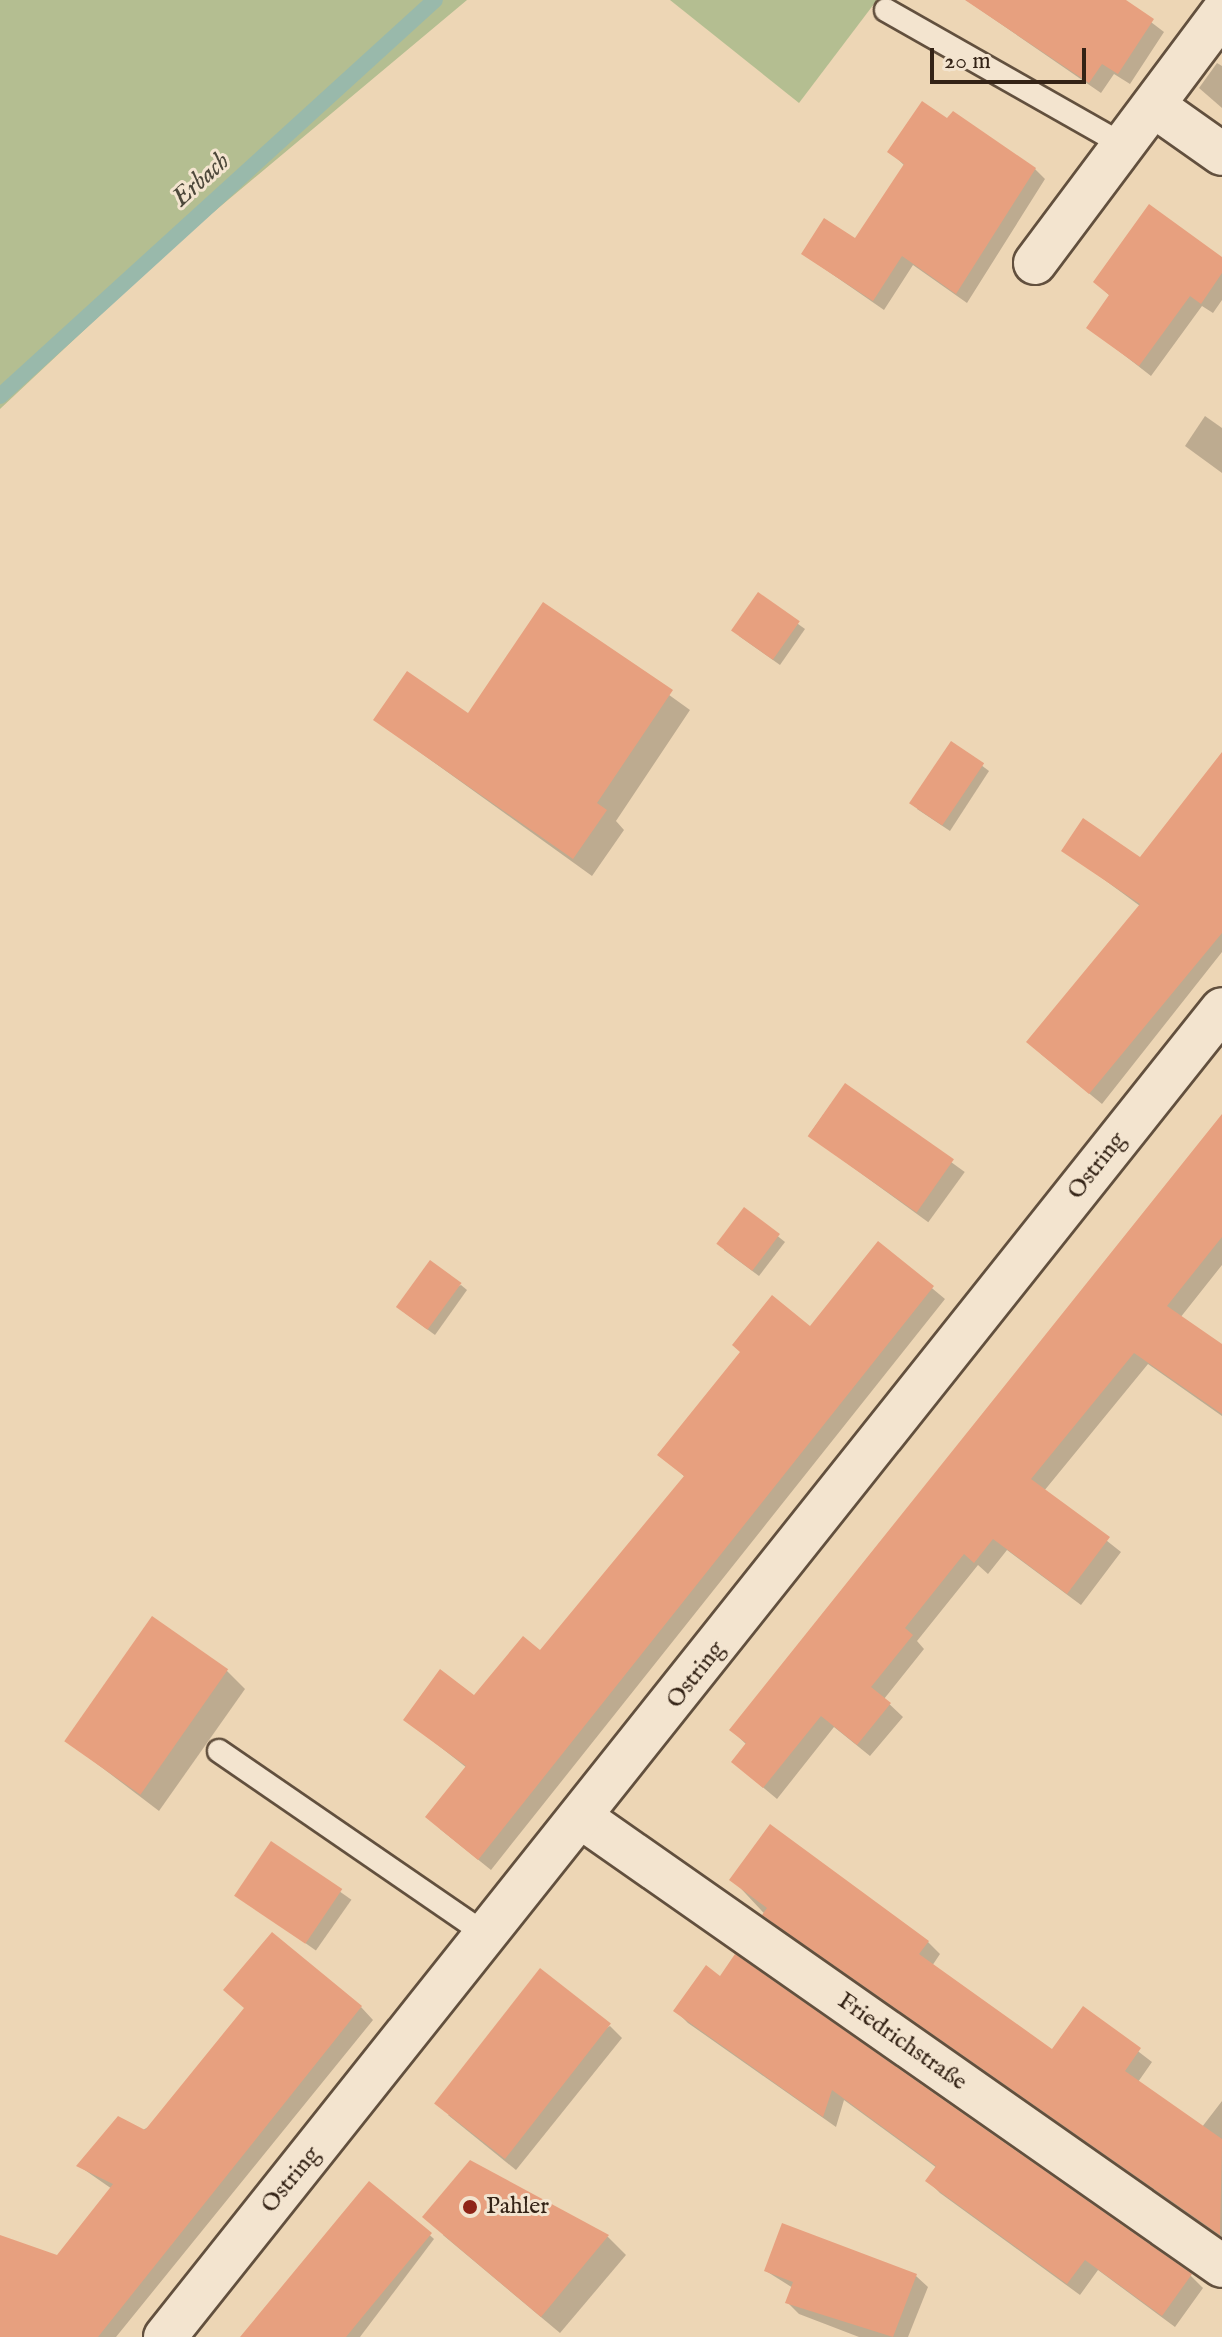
<!DOCTYPE html>
<html>
<head>
<meta charset="utf-8">
<style>
	body { margin:0 }
	#map { position:relative; width:1222px; height:2337px; overflow:hidden; background:#edd6b5; font-family:"IM FELL English",serif }
	div>[style] { position:absolute }
	.green>* { inset:0; background:#b4be91 }
	.shadow>* { inset:0; background:#0003; transform-origin:0 0 }
	.stream>* { height:16px; margin:-8px; padding:0 8px; transform-origin:8px; border-radius:8px; background:#99b9ab }
	.building>* { inset:0; background:#e7a07f; transform-origin:0 0 }
	.roads { filter:drop-shadow(2px 0 #62503e) drop-shadow(-2px 0 #62503e) drop-shadow(0 2px #62503e) drop-shadow(0 -2px #62503e) }
	.lane>* { height:22px; margin:-11px; padding:0 11px; transform-origin:11px; border-radius:11px; background:#f3e4cf }
	.street>* { height:42px; margin:-21px; padding:0 21px; transform-origin:21px; border-radius:21px; background:#f3e4cf }
	.dots>* { width:22px; height:22px; translate:-50% -50%; box-sizing:border-box; border:4px solid #f3e4cf; border-radius:50% }
	span { translate:-50% -50%; white-space:nowrap; text-align:center; line-height:1.15; -webkit-text-stroke:6px #f3e4cf; paint-order:stroke }
	.street-label { font-size:24px; color:#342316 }
	.poi-label { font-size:24px; color:#342316 }
	.left { translate:0 -50%; text-align:left }
	.water-label { font-size:26px; color:#4d483b; font-style:italic }
	.scale { position:absolute; left:930px; top:48px; width:156px; height:36px; box-sizing:border-box; border:4px solid #342316; border-top:0; padding-left:10px; font-size:24px; line-height:28px; white-space:nowrap; color:#342316; -webkit-text-stroke:6px #f3e4cf; paint-order:stroke }
</style>
</head>
<body>
<div id="map">
	<div class="green">
		<i style="clip-path:polygon(0 0,467px 0,179px 241px,0 409px)"></i>
		<i style="clip-path:polygon(670px 0,877px 0,799px 103px)"></i>
	</div>
	<div class="shadow">
		<i style="clip-path:polygon(966px 0,1122px 0,1164px 32px,1130px 84px,1114px 74px,1101px 93px)"></i>
		<i style="clip-path:polygon(1217px 63px,1222px 66px,1222px 108px,1199px 88px)"></i>
		<i style="clip-path:polygon(890px 152px,1035px 169px,1045px 179px,967px 303px,913px 265px,884px 310px,803px 254px,856px 241px,905px 166px)"></i>
		<i style="clip-path:polygon(1222px 260px,1222px 300px,1213px 313px,1202px 306px,1151px 376px,1088px 327px,1111px 297px,1096px 282px)"></i>
		<i style="clip-path:polygon(1205px 416px,1222px 428px,1222px 473px,1185px 446px)"></i>
		<i style="clip-path:polygon(758px 595px,805px 629px,780px 665px,739px 636px)"></i>
		<i style="clip-path:polygon(544px 605px,690px 710px,616px 821px,624px 830px,592px 876px,375px 720px,468px 716px)"></i>
		<i style="clip-path:polygon(952px 743px,989px 771px,950px 831px,917px 809px)"></i>
		<i style="clip-path:polygon(1222px 760px,1222px 952px,1102px 1104px,1041px 1054px,1140px 906px,1064px 850px,1140px 859px)"></i>
		<i style="left:845px;top:1085px;width:148px;height:62px;rotate:36deg"></i>
		<i style="clip-path:polygon(1222px 1117px,1222px 1265px,1180px 1318px,1222px 1347px,1222px 1416px,1148px 1364px,1044px 1491px,1121px 1552px,1081px 1605px,1007px 1550px,988px 1574px,978px 1565px,917px 1641px,924px 1649px,884px 1699px,903px 1717px,870px 1756px,834px 1727px,777px 1799px,747px 1774px,747px 1745px,731px 1730px)"></i>
		<i style="clip-path:polygon(744px 1209px,785px 1242px,759px 1276px,724px 1250px)"></i>
		<i style="clip-path:polygon(879px 1244px,945px 1299px,491px 1870px,440px 1829px,467px 1768px,406px 1720px,475px 1698px,541px 1653px,685px 1477px,660px 1454px,811px 1329px)"></i>
		<i style="clip-path:polygon(461px 1285px,467px 1290px,435px 1335px,405px 1313px)"></i>
		<i style="clip-path:polygon(226px 1670px,245px 1689px,159px 1811px,67px 1741px)"></i>
		<i style="left:272px;top:1844px;width:97px;height:62px;rotate:35deg"></i>
		<i style="clip-path:polygon(732px 1879px,928px 1942px,940px 1954px,932px 1966px,1053px 2052px,1083px 2009px,1152px 2062px,1138px 2082px,1202px 2127px,1222px 2101px,1222px 2238px,777px 1927px)"></i>
		<i style="clip-path:polygon(735px 1957px,1191px 2276px,1203px 2288px,1175px 2327px,1098px 2270px,1080px 2295px,940px 2193px,928px 2181px,937px 2168px,844px 2100px,836px 2127px,688px 2023px,676px 2011px,720px 1978px)"></i>
		<i style="clip-path:polygon(361px 2007px,373px 2020px,116px 2337px,0 2337px,0 2287px,57px 2258px,112px 2189px,79px 2166px)"></i>
		<i style="clip-path:polygon(610px 2026px,622px 2038px,516px 2170px,448px 2115px)"></i>
		<i style="clip-path:polygon(470px 2163px,608px 2237px,626px 2255px,560px 2333px,443px 2235px)"></i>
		<i style="clip-path:polygon(421px 2227px,434px 2239px,360px 2337px,249px 2337px)"></i>
		<i style="clip-path:polygon(766px 2271px,916px 2276px,928px 2287px,908px 2337px,859px 2337px,799px 2314px,788px 2303px,793px 2288px)"></i>
	</div>
	<div class="stream">
		<i style="left:0;top:396px;width:588px;rotate:-42.31deg"></i>
	</div>
	<div class="building">
		<i style="clip-path:polygon(965px 0,1126px 0,1154px 19px,1118px 74px,1102px 64px,1089px 83px)"></i>
		<i style="clip-path:polygon(922px 101px,947px 118px,953px 111px,1036px 168px,956px 294px,902px 256px,873px 301px,801px 254px,824px 218px,855px 238px,904px 164px,887px 152px)"></i>
		<i style="clip-path:polygon(1149px 204px,1222px 257px,1222px 273px,1201px 304px,1190px 296px,1139px 366px,1086px 328px,1109px 295px,1093px 282px)"></i>
		<i style="left:758px;top:592px;width:51px;height:47px;rotate:35deg"></i>
		<i style="clip-path:polygon(543px 602px,673px 690px,597px 803px,607px 810px,573px 859px,373px 720px,407px 671px,468px 713px)"></i>
		<i style="left:951px;top:741px;width:40px;height:75px;rotate:34deg"></i>
		<i style="clip-path:polygon(1222px 752px,1222px 933px,1089px 1094px,1026px 1042px,1140px 904px,1061px 851px,1083px 818px,1140px 857px)"></i>
		<i style="left:845px;top:1083px;width:133px;height:65px;rotate:35deg"></i>
		<i style="clip-path:polygon(1222px 1114px,1222px 1237px,1167px 1306px,1222px 1344px,1222px 1414px,1134px 1353px,1031px 1479px,1110px 1537px,1067px 1594px,993px 1539px,974px 1563px,964px 1554px,905px 1628px,913px 1635px,871px 1687px,891px 1703px,857px 1745px,821px 1716px,763px 1788px,731px 1762px,746px 1743px,729px 1730px)"></i>
		<i style="left:744px;top:1207px;width:45px;height:46px;rotate:37deg"></i>
		<i style="clip-path:polygon(878px 1241px,934px 1286px,478px 1860px,425px 1817px,466px 1766px,403px 1720px,440px 1669px,474px 1695px,523px 1636px,540px 1650px,684px 1476px,657px 1455px,740px 1352px,732px 1345px,772px 1295px,810px 1326px)"></i>
		<i style="left:430px;top:1260px;width:39px;height:58px;rotate:36deg"></i>
		<i style="left:152px;top:1616px;width:93px;height:153px;rotate:35deg"></i>
		<i style="clip-path:polygon(770px 1824px,929px 1941px,919px 1954px,1052px 2049px,1083px 2006px,1141px 2048px,1125px 2071px,1222px 2139px,1220px 2235px,762px 1915px,767px 1908px,729px 1880px)"></i>
		<i style="left:271px;top:1841px;width:86px;height:66px;rotate:34deg"></i>
		<i style="clip-path:polygon(272px 1932px,362px 2006px,98px 2337px,0 2337px,0 2235px,57px 2255px,113px 2184px,76px 2166px,118px 2116px,145px 2130px,244px 2008px,223px 1990px)"></i>
		<i style="clip-path:polygon(735px 1954px,1192px 2274px,1162px 2316px,1085px 2260px,1067px 2284px,925px 2181px,936px 2166px,832px 2090px,823px 2117px,673px 2011px,706px 1965px,720px 1976px)"></i>
		<i style="left:540px;top:1968px;width:90px;height:172px;rotate:38deg"></i>
		<i style="clip-path:polygon(470px 2160px,609px 2235px,541px 2317px,422px 2217px)"></i>
		<i style="clip-path:polygon(369px 2181px,432px 2233px,364px 2315px,346px 2337px,240px 2337px)"></i>
		<i style="clip-path:polygon(782px 2223px,917px 2274px,893px 2337px,785px 2303px,793px 2282px,764px 2271px)"></i>
	</div>
	<div class="roads">
		<div class="lane">
			<i style="left:886px;top:10px;width:274px;rotate:29.6deg"></i>
			<i style="left:219px;top:1751px;width:326px;rotate:34.5deg"></i>
		</div>
		<div class="street">
			<i style="left:1154px;top:106px;width:83px;rotate:35.2deg"></i>
			<i style="left:1035px;top:263px;width:312px;rotate:-53.2deg"></i>
			<i style="left:582px;top:1818px;width:781px;rotate:34.99deg"></i>
			<i style="left:165px;top:2337px;width:1697px;rotate:-51.48deg"></i>
		</div>
	</div>
	<div class="dots">
		<i style="left:470px;top:2207px;background:#8f2418"></i>
	</div>
	<div class="street-label">
		<span style="left:1097px;top:1166px;rotate:-52deg">Ostring</span>
		<span style="left:696px;top:1675px;rotate:-52deg">Ostring</span>
		<span style="left:902px;top:2042px;rotate:35deg">Friedrichstraße</span>
		<span style="left:291px;top:2180px;rotate:-51deg">Ostring</span>
	</div>
	<div class="poi-label">
		<span class="left" style="left:486px;top:2207px">Pahler</span>
	</div>
	<div class="water-label">
		<span style="left:201px;top:180px;rotate:-42deg">Erbach</span>
	</div>
	<div class="scale">20 m</div>
</div>
</body>
</html>
